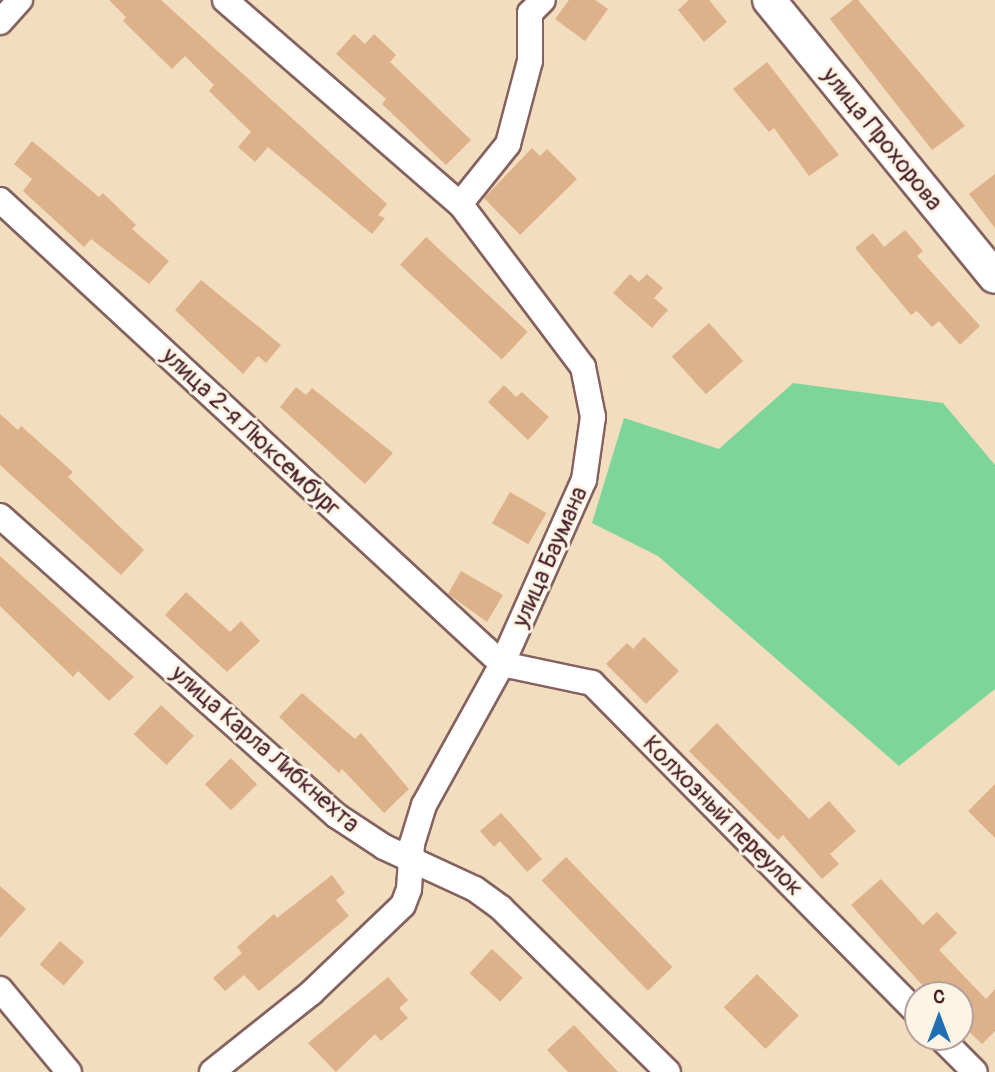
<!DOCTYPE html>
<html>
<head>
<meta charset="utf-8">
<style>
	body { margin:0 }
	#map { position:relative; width:995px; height:1072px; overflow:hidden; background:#f2ddbf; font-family:Pangolin,sans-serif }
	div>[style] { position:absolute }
	.green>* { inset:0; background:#7dd59a }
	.building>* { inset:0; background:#ddb18a; transform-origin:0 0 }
	.roads { filter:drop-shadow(2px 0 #85625f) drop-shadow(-2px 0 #85625f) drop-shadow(0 2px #85625f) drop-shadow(0 -2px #85625f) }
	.minor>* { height:24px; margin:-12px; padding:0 12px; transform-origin:12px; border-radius:12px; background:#fff }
	.major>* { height:32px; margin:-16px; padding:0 16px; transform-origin:16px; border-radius:16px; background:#fff }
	span { translate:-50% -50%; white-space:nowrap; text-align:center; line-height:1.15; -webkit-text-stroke:6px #fcf5e5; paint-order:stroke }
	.street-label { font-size:24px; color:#4a1f2b }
	.north { position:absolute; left:904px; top:981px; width:70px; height:70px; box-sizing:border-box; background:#fcf5e5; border:2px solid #b59f9b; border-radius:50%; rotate:0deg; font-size:19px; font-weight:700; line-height:28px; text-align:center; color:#4a1f2b }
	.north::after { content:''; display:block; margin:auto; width:24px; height:32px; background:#1f6fb2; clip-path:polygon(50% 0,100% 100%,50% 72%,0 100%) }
</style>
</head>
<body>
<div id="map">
	<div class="green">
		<i style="clip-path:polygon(793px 383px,943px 403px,995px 465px,995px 689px,899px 766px,658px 556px,592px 523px,624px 418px,719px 449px)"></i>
	</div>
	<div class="building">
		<i style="clip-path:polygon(109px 0,161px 0,387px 204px,378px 215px,385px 218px,372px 234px,268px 147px,255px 162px,238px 147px,251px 132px,209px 91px,214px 85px,185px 56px,172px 69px,123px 21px,126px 17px)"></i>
		<i style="clip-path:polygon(569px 0,595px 0,608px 9px,585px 41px,555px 19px)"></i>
		<i style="clip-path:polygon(689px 0,709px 0,727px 22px,704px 42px,678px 10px)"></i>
		<i style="clip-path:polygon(853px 0,858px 0,965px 126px,932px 150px,830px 19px)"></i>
		<i style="clip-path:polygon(354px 34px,365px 44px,374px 34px,396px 55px,390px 62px,471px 140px,446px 165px,382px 104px,386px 99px,336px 54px)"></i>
		<i style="clip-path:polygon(767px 62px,839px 155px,809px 176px,774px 128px,769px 132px,733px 89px)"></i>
		<i style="clip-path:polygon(32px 141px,99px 197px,103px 193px,136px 225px,132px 229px,169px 261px,149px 284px,91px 239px,84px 247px,23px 191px,32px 179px,14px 164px)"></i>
		<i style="clip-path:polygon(532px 148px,540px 156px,547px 149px,577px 179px,520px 235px,484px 198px)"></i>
		<i style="clip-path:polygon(995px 174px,995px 228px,969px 194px)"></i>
		<i style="clip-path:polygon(905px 230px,923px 251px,917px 256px,980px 326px,960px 345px,939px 321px,932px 327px,917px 311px,911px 315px,855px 248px,873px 233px,884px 247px)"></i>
		<i style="left:426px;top:237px;width:139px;height:38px;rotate:43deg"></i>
		<i style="clip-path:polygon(630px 274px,639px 282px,647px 274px,663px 288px,654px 298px,668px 310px,652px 328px,613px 293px)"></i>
		<i style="clip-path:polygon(201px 280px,281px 345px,266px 363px,258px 356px,243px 374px,175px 310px)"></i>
		<i style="left:709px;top:323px;width:51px;height:50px;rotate:48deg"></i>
		<i style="clip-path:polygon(504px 385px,516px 397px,522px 392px,549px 417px,528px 440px,488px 402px)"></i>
		<i style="clip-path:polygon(296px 387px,306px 395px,312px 388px,393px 453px,365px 484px,280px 407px)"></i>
		<i style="clip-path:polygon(0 414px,18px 430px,21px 426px,73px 472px,68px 477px,144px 550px,121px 575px,0 465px)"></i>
		<i style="left:510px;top:492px;width:42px;height:36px;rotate:30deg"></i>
		<i style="clip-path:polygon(0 556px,134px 677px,109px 701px,78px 671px,73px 677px,0 606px)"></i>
		<i style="clip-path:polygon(461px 571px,503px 595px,487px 622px,448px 594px)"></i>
		<i style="clip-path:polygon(186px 592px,230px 632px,241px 621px,260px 641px,227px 672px,165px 615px)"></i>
		<i style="clip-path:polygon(644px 637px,679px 671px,646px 704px,606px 664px,627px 643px,633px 649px)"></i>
		<i style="clip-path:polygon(302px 693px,355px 739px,361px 733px,409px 789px,384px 813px,342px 769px,339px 773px,279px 717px)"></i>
		<i style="left:161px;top:705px;width:45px;height:40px;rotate:43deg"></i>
		<i style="clip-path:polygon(717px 723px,809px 819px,829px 801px,856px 831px,830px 854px,839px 864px,822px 879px,783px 835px,778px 840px,689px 751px)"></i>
		<i style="left:231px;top:758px;width:37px;height:37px;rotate:45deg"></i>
		<i style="clip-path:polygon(995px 784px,995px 838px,968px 811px)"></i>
		<i style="clip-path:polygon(501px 813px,542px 859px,527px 872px,500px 841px,494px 847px,480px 831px)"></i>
		<i style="left:566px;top:857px;width:153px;height:34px;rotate:46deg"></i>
		<i style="clip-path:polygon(332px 875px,345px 893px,336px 900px,349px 916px,259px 991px,244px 975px,225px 991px,213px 978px,242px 953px,237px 947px,274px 914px,277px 918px)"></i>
		<i style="clip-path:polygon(881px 879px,923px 925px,937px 912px,957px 933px,939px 950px,986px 999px,995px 989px,995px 1031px,982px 1044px,960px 1023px,960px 995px,931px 995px,851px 905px)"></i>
		<i style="clip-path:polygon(0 886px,26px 909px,0 938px)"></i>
		<i style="left:60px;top:941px;width:32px;height:31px;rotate:41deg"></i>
		<i style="left:492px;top:949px;width:42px;height:33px;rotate:43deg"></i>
		<i style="left:757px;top:974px;width:59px;height:47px;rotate:45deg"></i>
		<i style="clip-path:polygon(388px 977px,408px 1000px,399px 1008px,408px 1018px,381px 1041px,375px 1034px,336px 1072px,308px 1043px)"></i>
		<i style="clip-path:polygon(574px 1025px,618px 1072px,568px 1072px,547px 1050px)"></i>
	</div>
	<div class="roads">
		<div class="minor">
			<i style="left:225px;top:0;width:311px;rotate:41deg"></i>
			<i style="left:0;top:22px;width:30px;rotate:-48deg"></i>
			<i style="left:0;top:200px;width:684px;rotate:42.75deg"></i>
			<i style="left:502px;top:664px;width:92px;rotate:11.9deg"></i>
			<i style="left:592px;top:683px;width:465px;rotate:45.4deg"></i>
			<i style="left:0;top:516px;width:451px;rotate:41.7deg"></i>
			<i style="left:337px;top:816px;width:56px;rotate:33.4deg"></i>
			<i style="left:384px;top:847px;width:100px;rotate:24.8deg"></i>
			<i style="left:475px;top:889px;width:32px;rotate:36deg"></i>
			<i style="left:501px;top:908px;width:234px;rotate:44.5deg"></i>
			<i style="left:0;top:989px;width:108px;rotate:50.3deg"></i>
			<i style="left:940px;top:1037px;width:49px;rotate:45deg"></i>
			<i style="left:212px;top:1072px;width:127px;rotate:-38.6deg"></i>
			<i style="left:311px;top:993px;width:127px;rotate:-43.7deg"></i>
			<i style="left:403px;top:905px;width:17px;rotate:-69deg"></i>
			<i style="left:409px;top:889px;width:45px;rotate:-86.2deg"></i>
			<i style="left:412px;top:844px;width:41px;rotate:-72.9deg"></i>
			<i style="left:424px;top:805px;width:161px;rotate:-61deg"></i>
			<i style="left:502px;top:664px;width:201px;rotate:-66deg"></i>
			<i style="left:584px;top:480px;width:64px;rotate:-81.9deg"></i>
			<i style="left:593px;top:417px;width:51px;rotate:-101.3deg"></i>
			<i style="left:583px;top:367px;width:204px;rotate:-127deg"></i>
			<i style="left:460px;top:204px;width:77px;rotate:-51.3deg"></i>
			<i style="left:508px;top:144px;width:86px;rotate:-75.2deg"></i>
			<i style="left:530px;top:61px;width:48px;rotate:-90deg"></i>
			<i style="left:530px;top:13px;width:18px;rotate:-45deg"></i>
		</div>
		<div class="major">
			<i style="left:769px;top:0;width:357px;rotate:50.8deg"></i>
		</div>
	</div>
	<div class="street-label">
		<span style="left:882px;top:139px;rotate:51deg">улица Прохорова</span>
		<span style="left:251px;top:432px;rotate:43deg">улица 2-я Люксембург</span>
		<span style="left:550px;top:557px;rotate:-66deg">улица Баумана</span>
		<span style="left:265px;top:749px;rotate:41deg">улица Карла Либкнехта</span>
		<span style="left:723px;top:816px;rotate:45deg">Колхозный переулок</span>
	</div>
	<div class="north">С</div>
</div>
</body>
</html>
